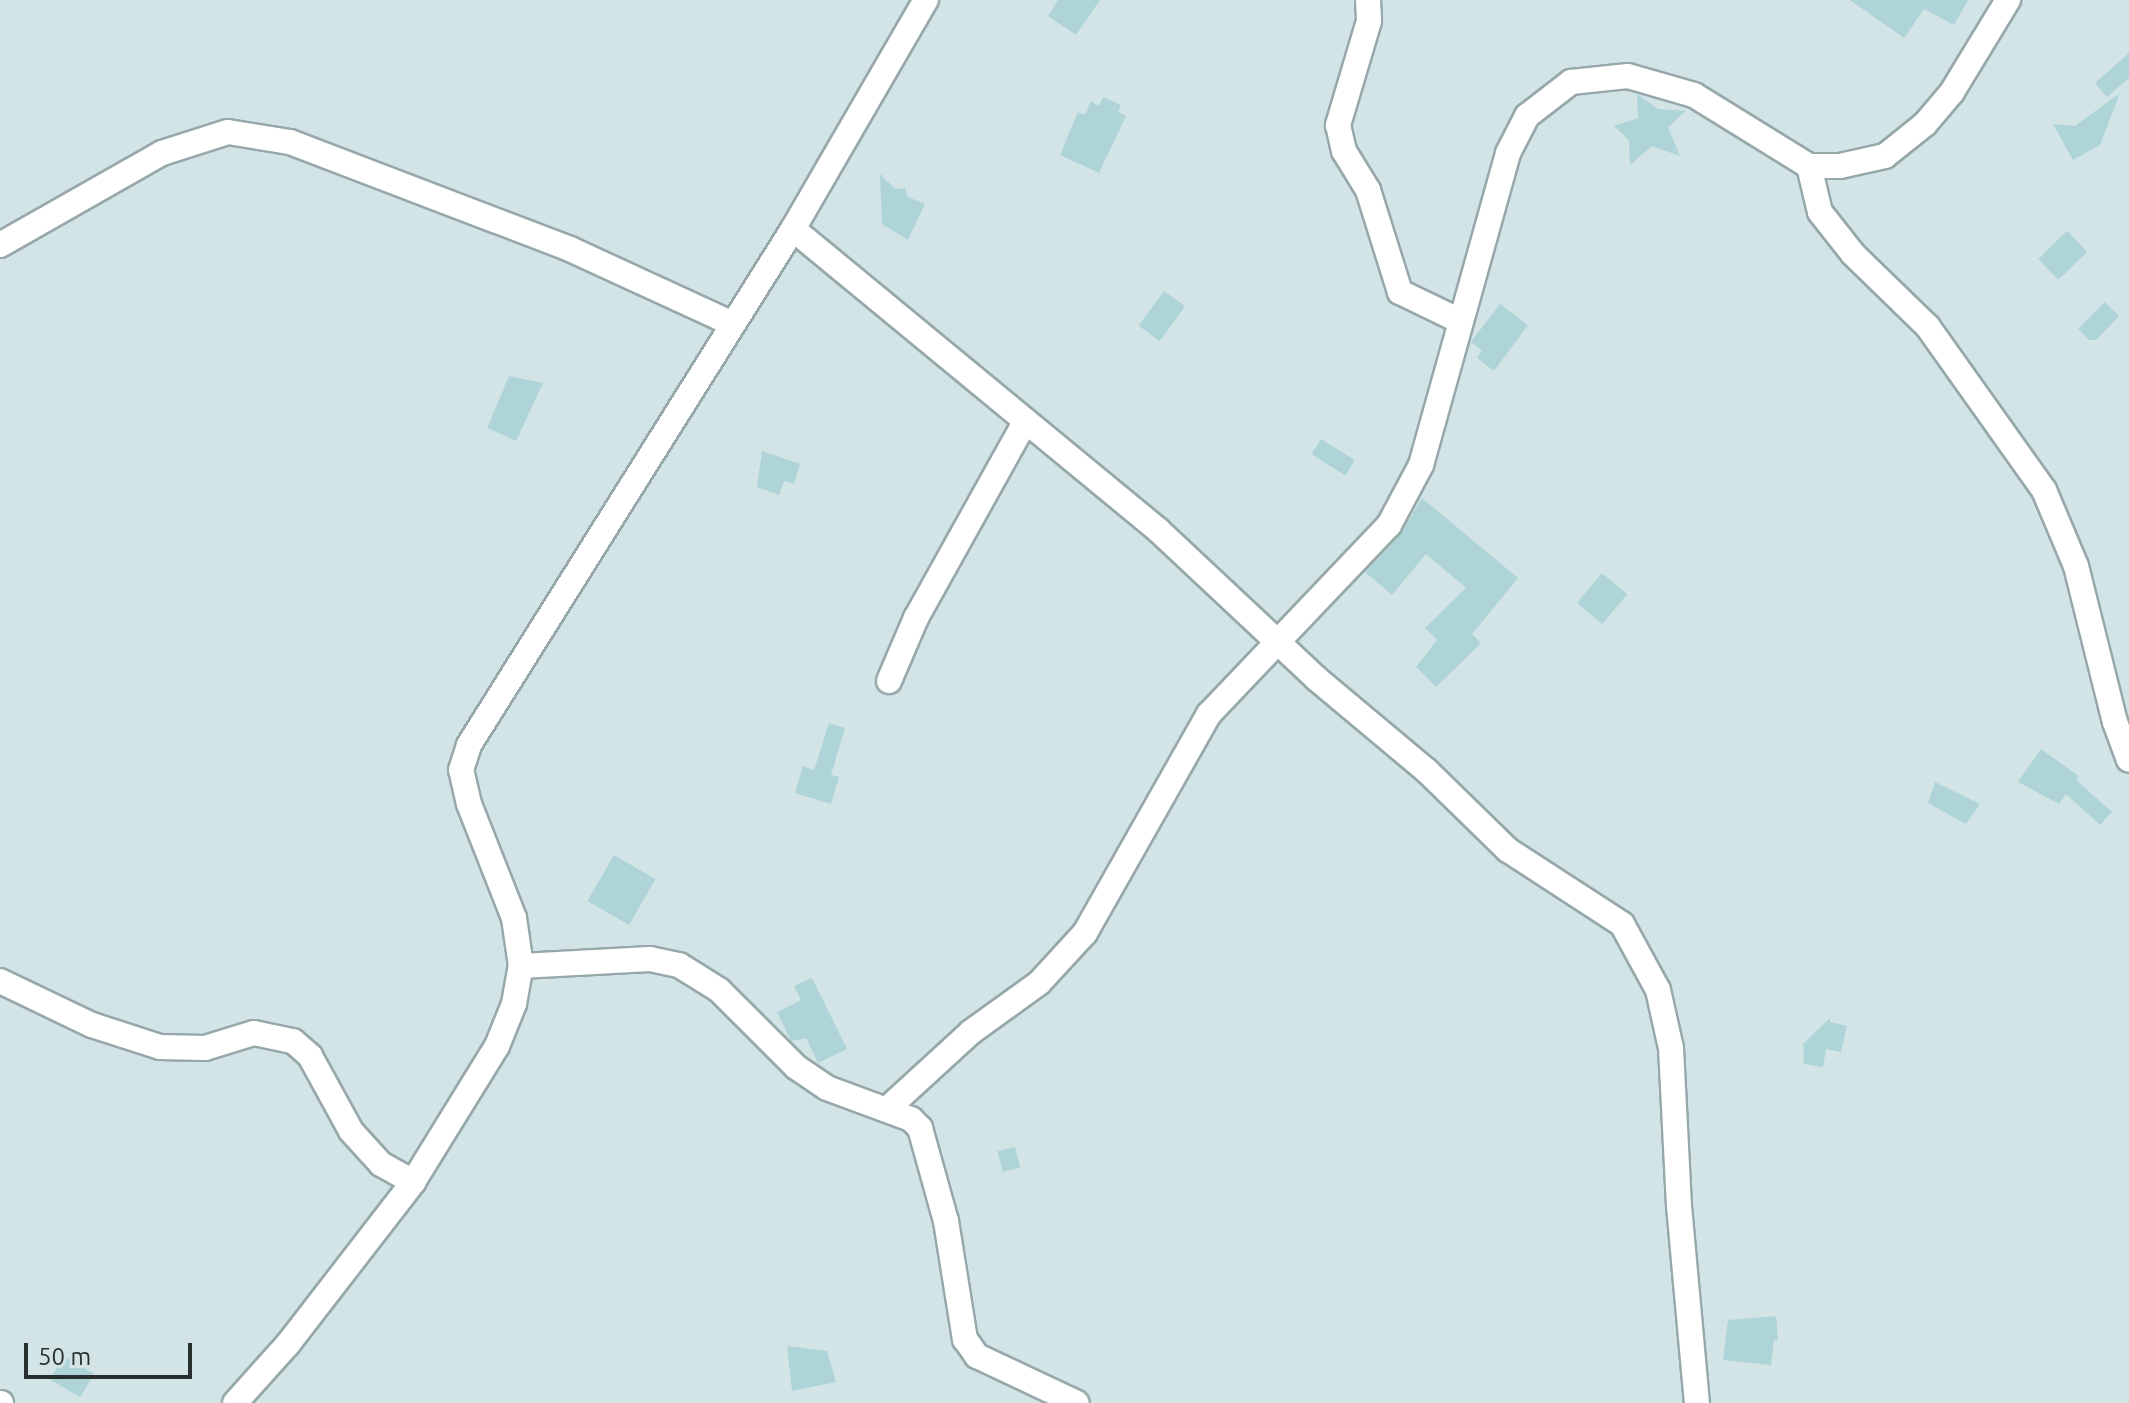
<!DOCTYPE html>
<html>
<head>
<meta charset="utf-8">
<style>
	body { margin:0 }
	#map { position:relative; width:2129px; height:1403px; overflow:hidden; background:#d2e4e6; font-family:Ubuntu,sans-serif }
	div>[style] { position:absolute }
	.building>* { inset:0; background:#aed4d7; transform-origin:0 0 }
	.roads { filter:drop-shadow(2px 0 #96a8a9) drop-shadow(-2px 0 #96a8a9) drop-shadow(0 2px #96a8a9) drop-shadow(0 -2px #96a8a9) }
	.minor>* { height:24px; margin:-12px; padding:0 12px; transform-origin:12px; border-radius:12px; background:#fff }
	span { translate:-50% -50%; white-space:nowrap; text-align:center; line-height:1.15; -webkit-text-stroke:6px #d2e4e6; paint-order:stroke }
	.scale { position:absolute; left:24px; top:1343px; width:168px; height:36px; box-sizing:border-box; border:4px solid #282f2f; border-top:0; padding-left:10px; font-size:24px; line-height:28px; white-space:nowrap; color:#282f2f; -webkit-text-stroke:6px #d2e4e6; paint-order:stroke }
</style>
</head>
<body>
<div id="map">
	<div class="building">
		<i style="clip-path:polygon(1058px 0,1100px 0,1076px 35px,1048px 16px)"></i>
		<i style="clip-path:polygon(1850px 0,1968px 0,1954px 25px,1924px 9px,1904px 38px)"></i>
		<i style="clip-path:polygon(2129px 53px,2129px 78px,2107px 97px,2095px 83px)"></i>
		<i style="clip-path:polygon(2120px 93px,2100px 145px,2073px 160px,2053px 124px,2075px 126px)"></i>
		<i style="clip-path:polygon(1637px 94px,1658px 109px,1686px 111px,1668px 127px,1680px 156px,1652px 146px,1630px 165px,1629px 140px,1614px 126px,1638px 118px)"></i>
		<i style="clip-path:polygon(1103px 97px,1121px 105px,1118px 112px,1126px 116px,1099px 173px,1060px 155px,1078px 112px,1085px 115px,1091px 101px,1099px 106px)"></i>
		<i style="clip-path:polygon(880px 174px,895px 189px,905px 188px,908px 197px,925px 204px,908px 240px,882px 224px)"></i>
		<i style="left:2067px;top:231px;width:29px;height:40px;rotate:46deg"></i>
		<i style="left:1164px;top:291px;width:26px;height:43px;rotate:36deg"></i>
		<i style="clip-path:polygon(2105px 302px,2119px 316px,2096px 340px,2089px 340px,2078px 329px)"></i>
		<i style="clip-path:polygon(1500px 304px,1528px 325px,1494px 371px,1477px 358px,1482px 351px,1471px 342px)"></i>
		<i style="clip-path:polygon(509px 376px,543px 383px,516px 441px,487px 428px)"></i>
		<i style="left:1321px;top:439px;width:40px;height:18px;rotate:32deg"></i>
		<i style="clip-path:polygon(762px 451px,800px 464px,794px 484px,784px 481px,779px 495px,757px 487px)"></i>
		<i style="clip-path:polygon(1422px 498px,1518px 578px,1472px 634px,1481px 643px,1436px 687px,1416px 667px,1437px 640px,1425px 628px,1466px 588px,1426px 554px,1392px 595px,1365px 572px,1400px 535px)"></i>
		<i style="left:1602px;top:573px;width:33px;height:39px;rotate:40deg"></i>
		<i style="clip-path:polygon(829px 723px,845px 728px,831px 775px,839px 777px,831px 804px,795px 793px,803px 766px,814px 770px)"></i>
		<i style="clip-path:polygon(2041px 749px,2079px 776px,2076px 780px,2112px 812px,2100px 825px,2066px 794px,2059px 804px,2018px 782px)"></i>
		<i style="clip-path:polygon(1935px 782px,1980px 804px,1966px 824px,1928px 803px)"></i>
		<i style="left:614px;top:855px;width:48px;height:53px;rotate:30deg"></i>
		<i style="clip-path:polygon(812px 978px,847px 1049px,818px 1063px,806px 1038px,791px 1041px,777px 1012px,801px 1000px,794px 986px)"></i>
		<i style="clip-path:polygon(1830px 1018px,1830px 1022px,1847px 1026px,1841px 1052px,1826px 1049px,1823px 1067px,1804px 1064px,1803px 1044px)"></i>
		<i style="left:1015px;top:1147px;width:21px;height:18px;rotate:76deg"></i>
		<i style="clip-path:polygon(1776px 1316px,1778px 1340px,1774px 1340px,1771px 1365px,1723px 1360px,1728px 1320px)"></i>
		<i style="clip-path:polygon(787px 1346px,827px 1351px,836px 1382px,792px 1391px)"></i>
		<i style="left:64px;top:1356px;width:35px;height:27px;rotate:31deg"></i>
	</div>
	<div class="roads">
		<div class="minor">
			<i style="left:1368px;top:0;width:21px;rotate:87deg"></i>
			<i style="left:1369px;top:21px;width:109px;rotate:106.6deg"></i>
			<i style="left:1338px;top:125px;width:27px;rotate:77deg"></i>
			<i style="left:1344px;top:151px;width:46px;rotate:58.4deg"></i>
			<i style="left:1368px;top:190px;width:107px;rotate:72.6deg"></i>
			<i style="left:1400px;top:292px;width:67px;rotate:25.8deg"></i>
			<i style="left:1809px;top:166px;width:47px;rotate:76.6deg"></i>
			<i style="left:1820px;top:212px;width:53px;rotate:51.8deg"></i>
			<i style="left:1853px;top:254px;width:105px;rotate:44.2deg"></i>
			<i style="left:1928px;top:327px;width:200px;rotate:54.6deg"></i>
			<i style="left:2044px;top:490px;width:82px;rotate:67.2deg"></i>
			<i style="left:2076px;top:566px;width:161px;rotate:76deg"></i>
			<i style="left:2115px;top:722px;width:40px;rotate:69.8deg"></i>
			<i style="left:793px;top:229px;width:473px;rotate:39.5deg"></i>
			<i style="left:1158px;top:530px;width:218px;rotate:43.1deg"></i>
			<i style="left:1317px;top:679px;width:143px;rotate:39.9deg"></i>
			<i style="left:1427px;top:771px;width:113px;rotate:44.3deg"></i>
			<i style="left:1508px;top:850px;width:136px;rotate:33deg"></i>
			<i style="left:1622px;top:924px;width:75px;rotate:61.4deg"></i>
			<i style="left:1658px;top:990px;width:59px;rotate:77.4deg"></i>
			<i style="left:1671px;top:1048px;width:158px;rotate:87.1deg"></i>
			<i style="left:1679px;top:1206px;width:198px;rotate:84.8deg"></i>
			<i style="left:0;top:245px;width:186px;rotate:-29.6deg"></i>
			<i style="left:162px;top:153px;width:69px;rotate:-17.7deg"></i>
			<i style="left:228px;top:132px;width:63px;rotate:9.2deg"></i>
			<i style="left:290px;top:142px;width:300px;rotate:20.9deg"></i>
			<i style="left:570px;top:249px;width:179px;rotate:24.7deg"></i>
			<i style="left:889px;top:681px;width:69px;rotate:-66.8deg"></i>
			<i style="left:916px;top:618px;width:222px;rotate:-60.9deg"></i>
			<i style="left:521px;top:966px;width:129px;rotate:-3.1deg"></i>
			<i style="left:650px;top:959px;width:30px;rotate:12deg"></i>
			<i style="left:679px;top:965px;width:47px;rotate:32deg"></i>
			<i style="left:719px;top:990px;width:109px;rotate:45deg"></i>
			<i style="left:796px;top:1067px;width:37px;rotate:34deg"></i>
			<i style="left:827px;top:1088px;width:90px;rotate:20.3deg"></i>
			<i style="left:911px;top:1119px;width:13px;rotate:45deg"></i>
			<i style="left:920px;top:1128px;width:97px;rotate:74.4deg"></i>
			<i style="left:946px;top:1221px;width:120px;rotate:80.9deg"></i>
			<i style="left:965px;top:1339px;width:21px;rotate:55deg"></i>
			<i style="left:977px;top:1356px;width:110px;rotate:25.2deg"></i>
			<i style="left:0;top:981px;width:102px;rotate:25.6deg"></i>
			<i style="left:92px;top:1025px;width:71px;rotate:17.9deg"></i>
			<i style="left:160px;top:1047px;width:45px;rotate:1.3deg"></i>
			<i style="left:205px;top:1048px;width:51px;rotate:-17deg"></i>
			<i style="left:254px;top:1033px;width:40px;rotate:12deg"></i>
			<i style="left:293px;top:1041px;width:23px;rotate:41deg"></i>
			<i style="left:310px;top:1056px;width:85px;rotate:61.3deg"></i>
			<i style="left:351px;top:1131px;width:45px;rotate:47.7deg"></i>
			<i style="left:381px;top:1164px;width:37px;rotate:29deg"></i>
			<i style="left:887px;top:1109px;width:114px;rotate:-42.5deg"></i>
			<i style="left:971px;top:1032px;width:84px;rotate:-35.8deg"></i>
			<i style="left:1039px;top:983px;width:68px;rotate:-47.4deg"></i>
			<i style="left:1085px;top:933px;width:252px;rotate:-60.5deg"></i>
			<i style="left:1209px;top:714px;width:261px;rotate:-46.4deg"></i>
			<i style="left:1389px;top:525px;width:68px;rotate:-61.9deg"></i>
			<i style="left:1421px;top:465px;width:324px;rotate:-74.4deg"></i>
			<i style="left:1508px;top:153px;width:42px;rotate:-62.8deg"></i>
			<i style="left:1527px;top:116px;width:56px;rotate:-37.7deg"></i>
			<i style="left:1571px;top:82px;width:57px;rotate:-6deg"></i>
			<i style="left:1628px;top:76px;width:69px;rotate:16.1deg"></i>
			<i style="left:1694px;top:95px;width:135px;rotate:31.7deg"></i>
			<i style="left:1809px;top:166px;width:31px"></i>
			<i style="left:1840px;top:166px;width:46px;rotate:-12.5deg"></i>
			<i style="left:1885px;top:156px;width:51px;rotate:-38.7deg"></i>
			<i style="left:1925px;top:124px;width:42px;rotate:-49.8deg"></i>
			<i style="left:1952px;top:92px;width:108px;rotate:-58.7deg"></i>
			<i style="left:0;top:1403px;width:1px"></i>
			<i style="left:235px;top:1403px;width:79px;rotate:-48.1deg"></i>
			<i style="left:288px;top:1344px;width:205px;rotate:-52.3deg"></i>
			<i style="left:413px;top:1182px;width:160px;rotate:-58.3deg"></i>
			<i style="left:497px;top:1046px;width:45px;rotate:-68deg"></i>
			<i style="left:514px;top:1004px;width:39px;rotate:-80deg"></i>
			<i style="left:521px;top:966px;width:49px;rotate:-98.3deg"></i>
			<i style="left:514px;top:918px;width:123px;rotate:-111.5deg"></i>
			<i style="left:469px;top:804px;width:35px;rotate:-103deg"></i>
			<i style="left:461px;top:770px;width:26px;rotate:-72deg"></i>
			<i style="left:469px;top:745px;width:609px;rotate:-57.88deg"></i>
			<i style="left:793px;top:229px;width:265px;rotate:-59.9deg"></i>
		</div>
	</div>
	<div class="scale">50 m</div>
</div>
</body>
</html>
